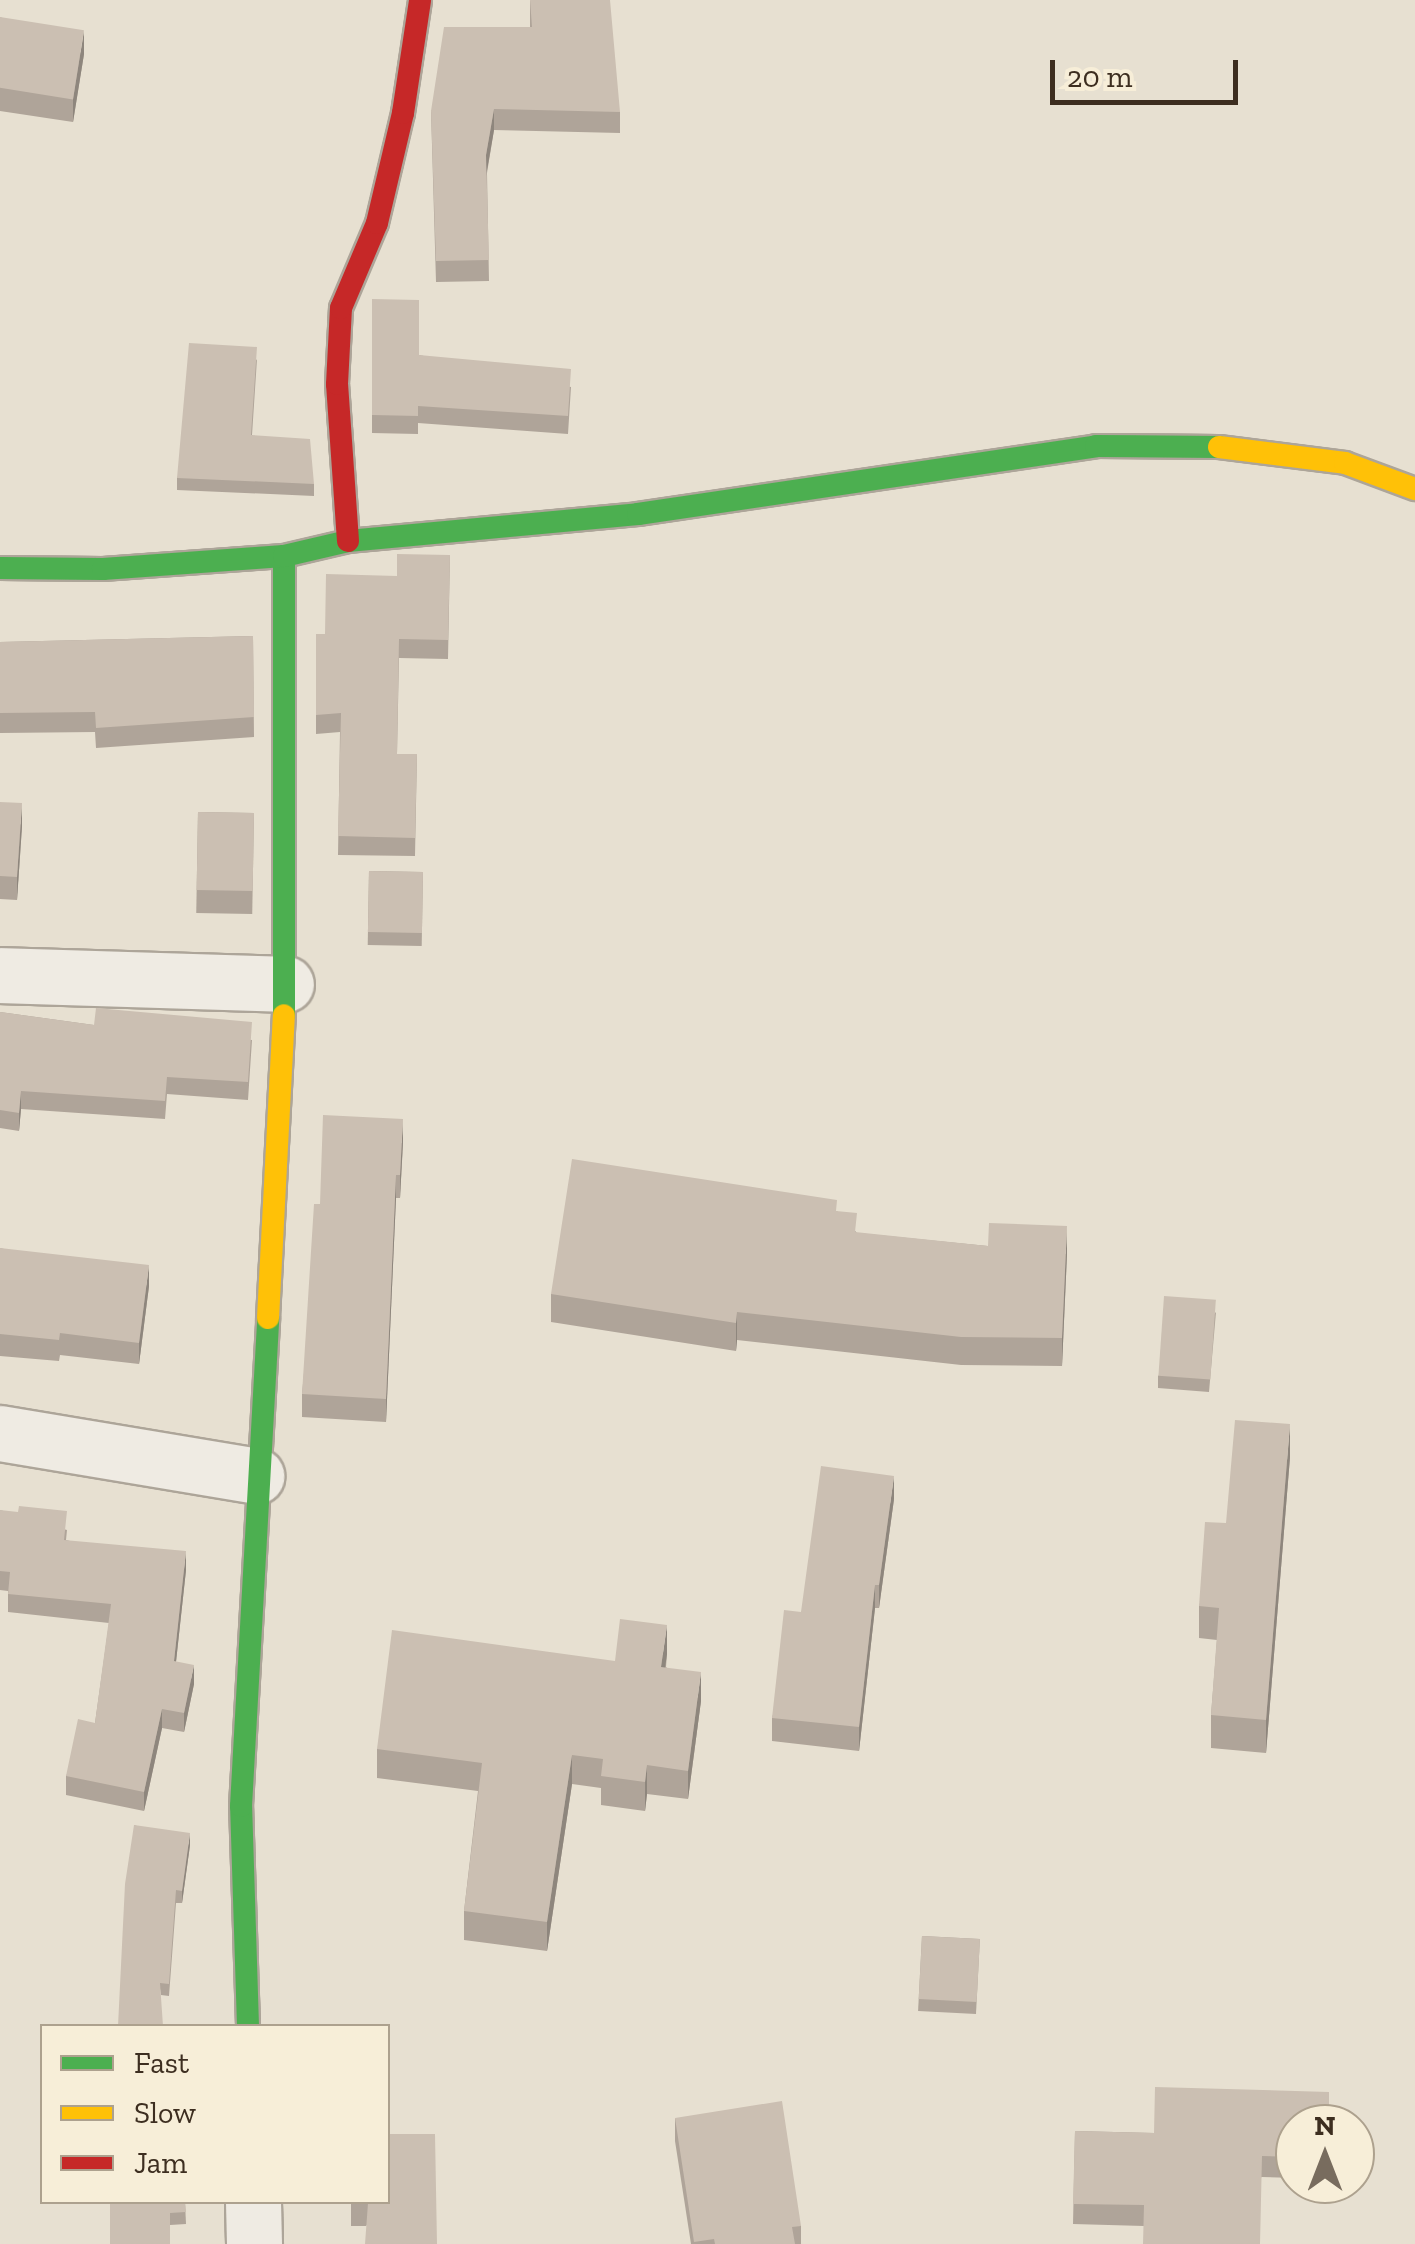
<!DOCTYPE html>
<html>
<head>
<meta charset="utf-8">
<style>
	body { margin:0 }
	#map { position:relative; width:1415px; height:2244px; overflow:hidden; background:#e7e0d1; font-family:"Zilla Slab",serif }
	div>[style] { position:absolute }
	.roads { filter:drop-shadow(2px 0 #ada599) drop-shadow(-2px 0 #ada599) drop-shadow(0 2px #ada599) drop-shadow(0 -2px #ada599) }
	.street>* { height:55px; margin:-27.5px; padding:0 27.5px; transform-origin:27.5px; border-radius:27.5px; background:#efebe3 }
	.fast>* { height:22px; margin:-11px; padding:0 11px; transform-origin:11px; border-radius:11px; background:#4caf50 }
	.slow>* { height:22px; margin:-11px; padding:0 11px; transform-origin:11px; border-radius:11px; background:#ffc107 }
	.jam>* { height:22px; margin:-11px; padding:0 11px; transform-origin:11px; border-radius:11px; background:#c62828 }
	.wall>* { inset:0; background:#afa499; transform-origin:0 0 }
	.shaded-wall>* { inset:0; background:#8e867d }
	.building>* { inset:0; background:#cbbfb2; transform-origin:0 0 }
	span { translate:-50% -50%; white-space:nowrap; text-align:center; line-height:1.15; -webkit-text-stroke:9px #f7eed8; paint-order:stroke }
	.legend { position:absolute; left:40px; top:2024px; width:350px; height:180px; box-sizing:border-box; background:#f7eed8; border:2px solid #ada18e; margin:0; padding:12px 18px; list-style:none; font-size:30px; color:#3d2e20 }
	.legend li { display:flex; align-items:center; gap:20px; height:50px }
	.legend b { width:50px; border:2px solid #ada18e }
	.north { position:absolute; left:1275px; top:2104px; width:100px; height:100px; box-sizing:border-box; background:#f7eed8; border:2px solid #ada18e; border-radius:50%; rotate:0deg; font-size:28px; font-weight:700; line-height:40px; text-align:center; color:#3d2e20 }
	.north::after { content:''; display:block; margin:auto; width:35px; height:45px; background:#786c5e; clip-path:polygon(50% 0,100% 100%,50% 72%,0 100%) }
	.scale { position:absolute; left:1050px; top:60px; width:188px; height:45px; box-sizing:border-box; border:5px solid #3d2e20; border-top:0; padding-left:12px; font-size:30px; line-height:35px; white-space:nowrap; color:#3d2e20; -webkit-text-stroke:8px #f7eed8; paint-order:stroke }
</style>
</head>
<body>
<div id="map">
	<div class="roads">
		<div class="street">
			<i style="left:0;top:975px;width:286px;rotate:1.8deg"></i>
			<i style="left:0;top:1433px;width:260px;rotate:9.5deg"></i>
			<i style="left:253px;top:2202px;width:42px;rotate:88.6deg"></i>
		</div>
		<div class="fast">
			<i style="left:284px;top:556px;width:459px;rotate:90deg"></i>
			<i style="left:0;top:568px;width:103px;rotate:0.6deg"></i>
			<i style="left:103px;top:569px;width:181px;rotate:-4.1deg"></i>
			<i style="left:284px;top:556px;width:66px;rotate:-13.2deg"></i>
			<i style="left:348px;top:541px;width:291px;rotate:-5.3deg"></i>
			<i style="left:638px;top:514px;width:463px;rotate:-8.4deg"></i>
			<i style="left:1096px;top:446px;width:123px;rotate:0.5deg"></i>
			<i style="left:248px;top:2026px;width:220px;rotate:-91.8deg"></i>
			<i style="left:241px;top:1806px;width:489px;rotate:-86.8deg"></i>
		</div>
		<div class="slow">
			<i style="left:1219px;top:447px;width:127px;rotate:7.2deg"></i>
			<i style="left:1345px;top:463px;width:75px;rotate:20.4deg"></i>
			<i style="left:268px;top:1318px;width:303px;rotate:-87deg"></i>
		</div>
		<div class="jam">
			<i style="left:348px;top:541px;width:157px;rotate:-94deg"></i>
			<i style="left:337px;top:384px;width:76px;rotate:-87deg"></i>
			<i style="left:341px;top:308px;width:92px;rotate:-67deg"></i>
			<i style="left:377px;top:223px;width:113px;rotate:-76.7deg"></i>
			<i style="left:403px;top:113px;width:114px;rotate:-81.4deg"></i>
		</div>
	</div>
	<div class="wall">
		<i style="clip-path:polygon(530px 0,620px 112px,620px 133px,494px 130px,487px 173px,489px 281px,436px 282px,431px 111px,530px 27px)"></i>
		<i style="clip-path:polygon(0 17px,84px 54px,73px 122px,0 111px)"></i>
		<i style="clip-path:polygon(372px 299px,419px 355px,571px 387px,568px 434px,418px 423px,418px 434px,372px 433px)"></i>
		<i style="clip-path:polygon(257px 359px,252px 435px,314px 484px,314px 496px,177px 490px,177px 478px)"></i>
		<i style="clip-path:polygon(450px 555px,448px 659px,399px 658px,397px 754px,417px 754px,415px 856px,338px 855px,340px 732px,316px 734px,316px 634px,325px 634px,397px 576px)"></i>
		<i style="clip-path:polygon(253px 636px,254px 737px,96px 748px,95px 732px,0 733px,0 642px)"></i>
		<i style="clip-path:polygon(0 802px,22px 826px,17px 900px,0 899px)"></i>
		<i style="left:198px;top:812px;width:56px;height:101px;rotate:1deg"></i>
		<i style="left:369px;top:871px;width:54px;height:74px;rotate:1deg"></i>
		<i style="clip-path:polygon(0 1012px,94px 1025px,252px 1040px,248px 1100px,167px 1094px,165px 1119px,21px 1109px,19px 1131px,0 1128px)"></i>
		<i style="clip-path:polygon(403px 1142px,400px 1198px,396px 1198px,386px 1422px,302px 1417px,302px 1394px,320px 1204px)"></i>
		<i style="clip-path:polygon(837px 1211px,857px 1233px,1067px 1254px,1062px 1366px,961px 1365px,737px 1340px,736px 1351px,551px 1322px,551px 1294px)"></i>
		<i style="clip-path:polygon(0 1248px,149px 1286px,139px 1364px,60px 1355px,59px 1361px,0 1356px)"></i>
		<i style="clip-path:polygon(1216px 1312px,1209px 1392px,1158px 1388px,1158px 1376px)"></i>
		<i style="clip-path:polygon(1290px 1457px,1266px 1753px,1211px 1748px,1211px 1715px,1217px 1640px,1199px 1638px,1199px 1606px,1226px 1523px)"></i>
		<i style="clip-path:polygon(894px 1499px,879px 1608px,875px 1608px,859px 1751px,772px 1741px,772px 1718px,801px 1612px)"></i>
		<i style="clip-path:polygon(0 1510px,67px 1530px,66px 1540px,186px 1570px,176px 1662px,194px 1684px,184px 1732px,162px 1728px,144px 1811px,66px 1795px,66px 1776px,95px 1723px,109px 1623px,8px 1612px,8px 1591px,0 1590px)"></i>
		<i style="clip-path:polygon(667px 1654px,666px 1667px,701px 1701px,688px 1799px,647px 1794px,645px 1811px,601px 1805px,601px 1788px,572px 1784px,547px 1951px,464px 1940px,464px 1911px,478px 1791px,377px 1778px,377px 1749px,615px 1661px)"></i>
		<i style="clip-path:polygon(134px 1825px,190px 1845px,182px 1903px,176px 1903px,169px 1996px,161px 1995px)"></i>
		<i style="left:922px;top:1936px;width:58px;height:75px;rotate:3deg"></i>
		<i style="clip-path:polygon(675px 2118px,801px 2226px,801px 2244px,691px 2244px,675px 2141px)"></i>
		<i style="clip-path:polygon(1295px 2124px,1295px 2178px,1262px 2177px,1144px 2226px,1073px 2224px,1075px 2131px,1154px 2133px)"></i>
		<i style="clip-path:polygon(110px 2202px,185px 2202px,186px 2224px,170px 2225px)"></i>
		<i style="clip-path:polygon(351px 2202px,388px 2202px,366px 2226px,351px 2226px)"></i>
	</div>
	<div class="shaded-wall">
		<i style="clip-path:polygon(84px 31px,84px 54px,73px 122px,73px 99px)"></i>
		<i style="clip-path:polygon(494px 109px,494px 130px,486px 176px,486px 155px)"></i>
		<i style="clip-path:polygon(22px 803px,22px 826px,17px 900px,17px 877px)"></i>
		<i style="clip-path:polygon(21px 1091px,21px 1109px,19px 1131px,19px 1113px)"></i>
		<i style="clip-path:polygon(403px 1119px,403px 1142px,400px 1198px,400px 1175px)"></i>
		<i style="clip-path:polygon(396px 1175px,396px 1198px,386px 1422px,386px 1399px)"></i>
		<i style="clip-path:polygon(1067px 1226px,1067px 1254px,1062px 1366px,1062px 1338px)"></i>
		<i style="clip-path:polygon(149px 1265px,149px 1286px,139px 1364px,139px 1343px)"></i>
		<i style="clip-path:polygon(737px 1312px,737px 1340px,736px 1351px,736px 1323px)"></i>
		<i style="clip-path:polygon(1290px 1424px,1290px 1457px,1266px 1753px,1266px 1720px)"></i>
		<i style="clip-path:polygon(894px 1476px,894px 1499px,879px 1608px,879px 1585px)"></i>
		<i style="clip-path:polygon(186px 1551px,186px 1570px,174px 1680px,174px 1661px)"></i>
		<i style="clip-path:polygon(875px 1585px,875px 1608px,859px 1751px,859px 1727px)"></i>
		<i style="clip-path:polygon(667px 1625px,667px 1654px,661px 1696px,661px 1667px)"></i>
		<i style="clip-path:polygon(194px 1665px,194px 1684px,184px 1732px,184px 1713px)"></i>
		<i style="clip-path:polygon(701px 1672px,701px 1701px,688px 1799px,688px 1771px)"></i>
		<i style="clip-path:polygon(162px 1709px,162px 1728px,144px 1811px,144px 1792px)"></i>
		<i style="clip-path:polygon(572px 1755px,572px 1784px,547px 1951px,547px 1922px)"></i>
		<i style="clip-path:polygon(647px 1765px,647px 1794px,645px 1811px,645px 1782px)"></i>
		<i style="clip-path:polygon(190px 1833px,190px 1845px,182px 1903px,182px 1891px)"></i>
	</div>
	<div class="building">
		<i style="clip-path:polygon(530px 0,610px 0,620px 112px,494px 109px,486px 155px,489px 260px,436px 261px,431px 111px,444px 27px,532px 27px)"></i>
		<i style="left:0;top:17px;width:85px;height:70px;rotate:9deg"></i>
		<i style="clip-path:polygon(372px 299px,419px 300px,419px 355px,571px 369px,568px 416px,418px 406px,418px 416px,372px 415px)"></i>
		<i style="clip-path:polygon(189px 343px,257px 347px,251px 435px,310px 439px,314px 484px,177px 478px)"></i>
		<i style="clip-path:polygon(397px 554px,450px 555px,448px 640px,399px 639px,397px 754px,417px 754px,415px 838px,338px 836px,341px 713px,316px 715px,316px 634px,325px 634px,326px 574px,397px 576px)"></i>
		<i style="clip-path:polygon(253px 636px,254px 717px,96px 728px,95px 712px,0 713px,0 642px)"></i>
		<i style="clip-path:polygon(0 802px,22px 803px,17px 877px,0 876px)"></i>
		<i style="left:198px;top:812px;width:56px;height:78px;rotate:1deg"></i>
		<i style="left:369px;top:871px;width:54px;height:61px;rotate:1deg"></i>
		<i style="clip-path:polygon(96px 1008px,252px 1022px,248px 1082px,167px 1077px,165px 1101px,21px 1091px,19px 1113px,0 1110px,0 1012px,94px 1025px)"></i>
		<i style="clip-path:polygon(323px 1115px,403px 1119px,400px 1175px,396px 1175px,386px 1399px,302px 1394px,314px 1204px,320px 1204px)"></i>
		<i style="clip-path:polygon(572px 1159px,837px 1200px,836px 1211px,857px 1213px,855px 1232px,988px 1246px,989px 1223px,1067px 1226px,1062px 1338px,961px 1337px,737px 1312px,736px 1323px,551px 1294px)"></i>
		<i style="clip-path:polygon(0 1248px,149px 1265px,139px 1343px,60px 1333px,59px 1340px,0 1334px)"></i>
		<i style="left:1164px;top:1296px;width:52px;height:80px;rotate:4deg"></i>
		<i style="clip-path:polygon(1235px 1420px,1290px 1424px,1266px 1720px,1211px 1715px,1219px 1608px,1199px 1606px,1205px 1522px,1226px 1523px)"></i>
		<i style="clip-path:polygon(821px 1466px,894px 1476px,879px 1585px,875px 1585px,859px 1727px,772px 1718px,784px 1610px,801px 1612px)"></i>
		<i style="clip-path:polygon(19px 1506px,67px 1511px,64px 1540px,186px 1551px,174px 1661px,194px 1665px,184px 1713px,162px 1709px,144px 1792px,66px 1776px,78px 1719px,95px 1723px,111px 1604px,8px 1594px,10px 1572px,0 1571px,0 1510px,18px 1512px)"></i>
		<i style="clip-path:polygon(620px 1619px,667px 1625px,661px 1667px,701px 1672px,688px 1771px,647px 1765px,645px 1782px,601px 1776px,603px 1759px,572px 1755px,547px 1922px,464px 1911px,482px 1763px,377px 1749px,392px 1630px,615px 1661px)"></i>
		<i style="clip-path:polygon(134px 1825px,190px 1833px,182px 1891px,176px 1890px,169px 1984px,160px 1983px,163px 2026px,118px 2026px,125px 1884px)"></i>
		<i style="left:922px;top:1936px;width:58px;height:63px;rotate:3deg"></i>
		<i style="clip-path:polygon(1155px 2087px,1329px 2092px,1329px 2124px,1295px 2124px,1295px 2157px,1262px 2156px,1260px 2244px,1143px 2244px,1144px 2205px,1073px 2204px,1075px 2131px,1154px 2133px)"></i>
		<i style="clip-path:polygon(782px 2101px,801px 2226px,792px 2227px,795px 2244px,715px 2244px,714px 2239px,694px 2242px,675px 2118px)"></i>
		<i style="clip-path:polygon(388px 2134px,435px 2134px,437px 2244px,365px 2244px,368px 2203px,351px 2203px,351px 2202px,388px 2202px)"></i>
		<i style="clip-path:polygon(110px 2202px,185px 2202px,186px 2212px,170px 2213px,170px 2244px,110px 2244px)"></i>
	</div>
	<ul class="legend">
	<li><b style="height:12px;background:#4caf50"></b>Fast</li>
	<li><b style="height:12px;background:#ffc107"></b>Slow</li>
	<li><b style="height:12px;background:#c62828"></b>Jam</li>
	</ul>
	<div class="north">N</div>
	<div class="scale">20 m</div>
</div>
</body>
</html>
